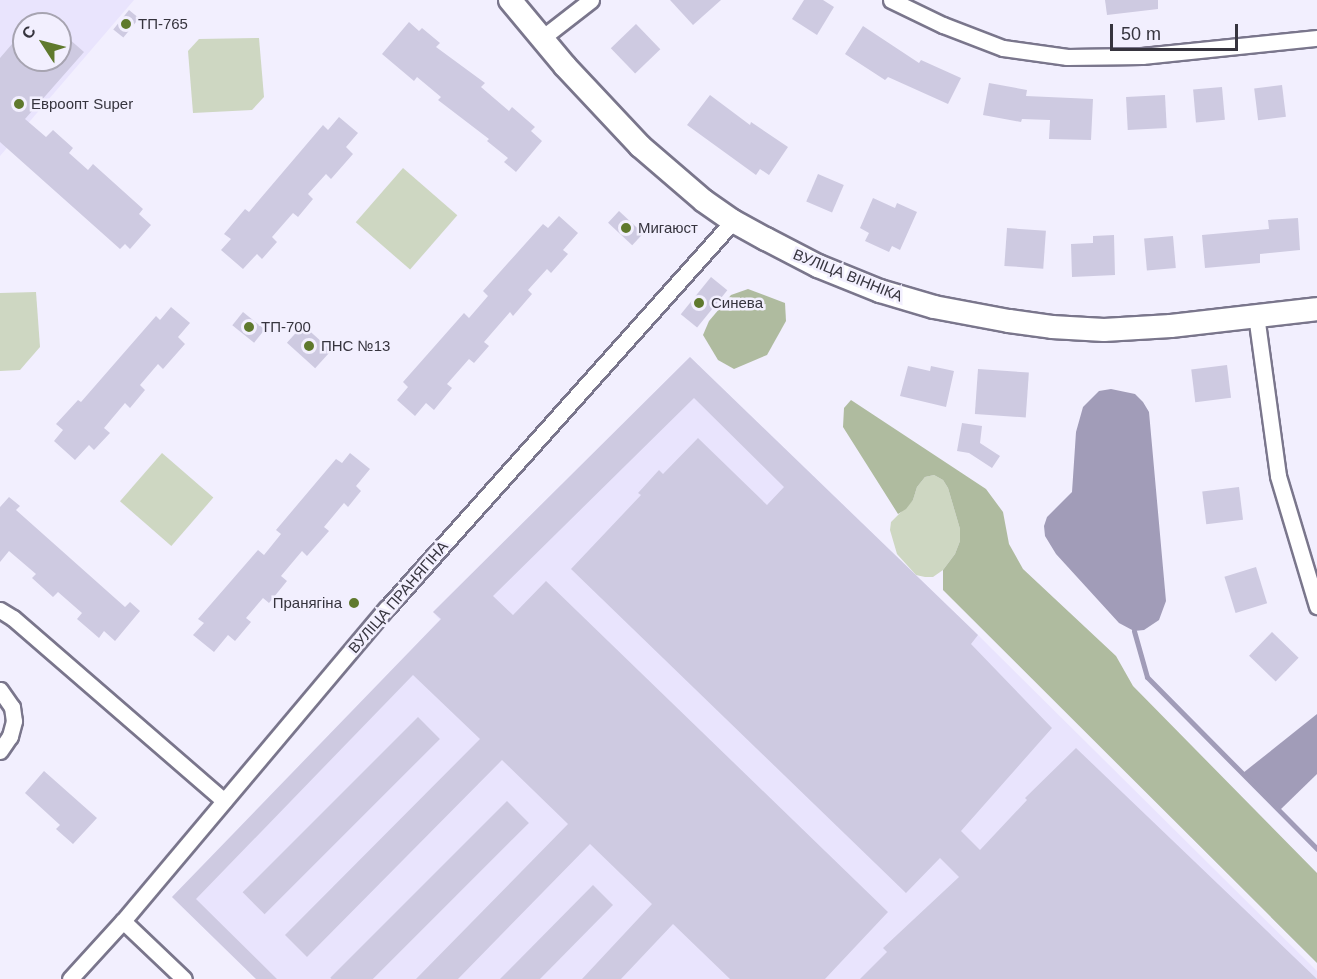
<!DOCTYPE html>
<html>
<head>
<meta charset="utf-8">
<style>
	body { margin:0 }
	#map { position:relative; width:1317px; height:979px; overflow:hidden; background:#f2effe; font-family:Arial,sans-serif }
	div>[style] { position:absolute }
	.built>* { inset:0; background:#e9e4fd }
	.green>* { inset:0; background:#ced7c2; transform-origin:0 0 }
	.forest>* { inset:0; background:#afbb9f }
	.water>* { inset:0; background:#a19cb8 }
	.stream>* { height:5px; margin:-2.5px; padding:0 2.5px; transform-origin:2.5px; border-radius:2.5px; background:#a19cb8 }
	.building>* { inset:0; background:#cecae1; transform-origin:0 0 }
	.roads { filter:drop-shadow(2px 0 #7a768c) drop-shadow(-2px 0 #7a768c) drop-shadow(0 2px #7a768c) drop-shadow(0 -2px #7a768c) }
	.street>* { height:15px; margin:-7.5px; padding:0 7.5px; transform-origin:7.5px; border-radius:7.5px; background:#fff }
	.secondary>* { height:22px; margin:-11px; padding:0 11px; transform-origin:11px; border-radius:11px; background:#fff }
	.dots>* { width:16px; height:16px; translate:-50% -50%; box-sizing:border-box; border:3px solid #f2effe; border-radius:50% }
	span { translate:-50% -50%; white-space:nowrap; text-align:center; line-height:1.15; -webkit-text-stroke:5px #f2effe; paint-order:stroke }
	.poi-label { font-size:15px; color:#36343e }
	.left { translate:0 -50%; text-align:left }
	.right { translate:-100% -50%; text-align:right }
	.street-label { font-size:15px; color:#36343e }
	.north { position:absolute; left:12px; top:12px; width:60px; height:60px; box-sizing:border-box; background:#f2effe; border:2px solid #a7a4b1; border-radius:50%; rotate:306deg; font-size:16px; font-weight:700; line-height:24px; text-align:center; color:#36343e }
	.north::after { content:''; display:block; margin:auto; width:21px; height:27px; background:#5f792d; clip-path:polygon(50% 0,100% 100%,50% 72%,0 100%) }
	.scale { position:absolute; left:1110px; top:24px; width:128px; height:27px; box-sizing:border-box; border:3px solid #36343e; border-top:0; padding-left:8px; font-size:18px; line-height:21px; white-space:nowrap; color:#36343e; -webkit-text-stroke:4px #f2effe; paint-order:stroke }
</style>
</head>
<body>
<div id="map">
	<div class="built">
		<i style="clip-path:polygon(evenodd,0 0,134px 0,0 156px,0 0,24px 24px,60px 24px,60px 60px,24px 60px,24px 24px)"></i>
		<i style="clip-path:polygon(690px 357px,978px 635px,1317px 971px,1317px 979px,256px 979px,172px 897px,440px 620px,433px 612px)"></i>
	</div>
	<div class="green">
		<i style="clip-path:polygon(259px 38px,264px 97px,252px 110px,193px 113px,188px 51px,199px 39px)"></i>
		<i style="left:403px;top:168px;width:72px;height:72px;rotate:41deg"></i>
		<i style="clip-path:polygon(36px 292px,40px 347px,20px 370px,0 371px,0 293px)"></i>
		<i style="left:162px;top:453px;width:68px;height:64px;rotate:41deg"></i>
		<i style="clip-path:polygon(934px 475px,943px 480px,948px 488px,960px 529px,960px 541px,955px 554px,943px 570px,933px 577px,925px 577px,916px 575px,897px 554px,890px 530px,891px 522px,913px 500px,917px 487px,925px 477px)"></i>
	</div>
	<div class="forest">
		<i style="clip-path:polygon(748px 289px,785px 303px,786px 321px,767px 355px,734px 369px,718px 360px,703px 335px,709px 321px,731px 295px)"></i>
		<i style="clip-path:polygon(851px 400px,986px 489px,1003px 512px,1009px 544px,1023px 569px,1116px 656px,1133px 686px,1317px 873px,1317px 963px,943px 590px,943px 570px,955px 554px,960px 541px,960px 529px,948px 488px,943px 480px,934px 475px,925px 477px,917px 487px,913px 500px,906px 509px,898px 514px,843px 427px,844px 408px)"></i>
	</div>
	<div class="water">
		<i style="clip-path:polygon(1111px 389px,1135px 394px,1143px 402px,1149px 412px,1166px 601px,1159px 620px,1144px 630px,1134px 631px,1119px 623px,1056px 554px,1045px 536px,1044px 526px,1047px 517px,1072px 492px,1076px 432px,1083px 407px,1099px 391px)"></i>
		<i style="clip-path:polygon(1317px 714px,1317px 774px,1280px 810px,1243px 773px)"></i>
	</div>
	<div class="stream">
		<i style="left:1134px;top:631px;width:48px;rotate:74.2deg"></i>
		<i style="left:1147px;top:677px;width:242px;rotate:45.3deg"></i>
	</div>
	<div class="building">
		<i style="clip-path:polygon(670px 0,721px 0,693px 25px)"></i>
		<i style="clip-path:polygon(804px 0,823px 0,834px 7px,817px 35px,792px 19px)"></i>
		<i style="clip-path:polygon(1105px 0,1158px 0,1158px 9px,1107px 15px)"></i>
		<i style="left:129px;top:10px;width:13px;height:25px;rotate:39deg"></i>
		<i style="clip-path:polygon(409px 22px,419px 31px,422px 28px,440px 43px,436px 47px,485px 83px,481px 87px,509px 111px,512px 107px,535px 127px,531px 131px,542px 141px,516px 172px,504px 162px,508px 158px,487px 141px,489px 139px,438px 100px,441px 97px,417px 77px,414px 81px,382px 54px)"></i>
		<i style="left:636px;top:24px;width:35px;height:35px;rotate:46deg"></i>
		<i style="clip-path:polygon(863px 26px,919px 63px,921px 60px,961px 78px,948px 104px,888px 77px,885px 80px,845px 54px)"></i>
		<i style="clip-path:polygon(24px 30px,24px 60px,60px 60px,60px 31px,84px 52px,25px 119px,46px 137px,53px 130px,73px 148px,69px 153px,88px 170px,93px 164px,143px 209px,139px 214px,151px 225px,130px 249px,125px 244px,120px 249px,0 142px,0 58px)"></i>
		<i style="clip-path:polygon(989px 83px,1027px 90px,1026px 96px,1093px 99px,1091px 140px,1049px 139px,1050px 120px,1022px 119px,1021px 122px,983px 115px)"></i>
		<i style="left:1282px;top:85px;width:32px;height:28px;rotate:83deg"></i>
		<i style="left:1222px;top:87px;width:33px;height:29px;rotate:85deg"></i>
		<i style="clip-path:polygon(710px 95px,750px 125px,751px 122px,788px 147px,769px 175px,760px 169px,756px 175px,687px 125px)"></i>
		<i style="left:1165px;top:95px;width:33px;height:39px;rotate:87deg"></i>
		<i style="clip-path:polygon(339px 117px,358px 133px,346px 147px,353px 154px,331px 179px,326px 174px,308px 194px,313px 199px,298px 217px,293px 213px,272px 237px,277px 242px,262px 259px,257px 254px,243px 269px,221px 250px,231px 239px,224px 234px,245px 209px,249px 212px,323px 125px,328px 130px)"></i>
		<i style="left:818px;top:174px;width:28px;height:30px;rotate:23deg"></i>
		<i style="clip-path:polygon(873px 198px,895px 208px,897px 203px,917px 212px,900px 250px,892px 246px,889px 252px,865px 241px,869px 233px,860px 228px)"></i>
		<i style="left:619px;top:211px;width:33px;height:16px;rotate:43deg"></i>
		<i style="clip-path:polygon(559px 216px,578px 233px,563px 250px,568px 254px,551px 273px,547px 269px,528px 290px,532px 294px,513px 316px,510px 312px,484px 342px,489px 346px,474px 363px,469px 359px,447px 384px,452px 388px,434px 410px,426px 403px,415px 416px,397px 400px,408px 387px,403px 382px,464px 313px,469px 318px,488px 296px,483px 291px,543px 224px,548px 228px)"></i>
		<i style="clip-path:polygon(1298px 218px,1300px 250px,1260px 254px,1260px 263px,1205px 268px,1202px 235px,1269px 229px,1268px 220px)"></i>
		<i style="left:1007px;top:228px;width:39px;height:38px;rotate:4deg"></i>
		<i style="clip-path:polygon(1114px 235px,1115px 275px,1072px 277px,1071px 244px,1093px 243px,1093px 236px)"></i>
		<i style="left:1173px;top:236px;width:32px;height:29px;rotate:85deg"></i>
		<i style="left:711px;top:277px;width:21px;height:48px;rotate:39deg"></i>
		<i style="clip-path:polygon(171px 307px,190px 323px,178px 337px,185px 344px,163px 369px,158px 364px,140px 385px,145px 390px,130px 408px,125px 403px,104px 428px,110px 433px,94px 450px,89px 445px,75px 460px,54px 441px,63px 430px,56px 424px,78px 400px,81px 402px,156px 316px,160px 320px)"></i>
		<i style="left:243px;top:312px;width:28px;height:17px;rotate:39deg"></i>
		<i style="left:303px;top:325px;width:38px;height:24px;rotate:42deg"></i>
		<i style="clip-path:polygon(690px 357px,978px 635px,971px 644px,1052px 728px,961px 831px,980px 850px,1027px 800px,1025px 798px,1076px 748px,1317px 979px,860px 979px,887px 952px,883px 948px,959px 877px,940px 858px,906px 893px,571px 569px,641px 495px,638px 493px,659px 470px,663px 474px,698px 438px,767px 505px,784px 487px,694px 398px,493px 596px,513px 615px,546px 581px,888px 912px,825px 979px,730px 979px,673px 924px,621px 979px,582px 979px,652px 904px,590px 844px,458px 979px,416px 979px,568px 824px,502px 760px,307px 957px,285px 935px,480px 739px,413px 675px,196px 899px,277px 979px,256px 979px,172px 897px,441px 619px,433px 612px)"></i>
		<i style="left:1227px;top:365px;width:33px;height:36px;rotate:83deg"></i>
		<i style="clip-path:polygon(908px 366px,930px 371px,931px 366px,954px 371px,946px 407px,900px 396px)"></i>
		<i style="left:978px;top:369px;width:51px;height:45px;rotate:4deg"></i>
		<i style="clip-path:polygon(962px 423px,982px 426px,980px 443px,1000px 456px,992px 468px,969px 453px,957px 451px)"></i>
		<i style="clip-path:polygon(350px 453px,370px 469px,356px 486px,361px 491px,348px 507px,344px 503px,324px 527px,329px 531px,307px 556px,302px 551px,281px 576px,287px 581px,269px 603px,263px 598px,246px 618px,251px 622px,235px 641px,228px 635px,214px 652px,193px 635px,204px 623px,198px 619px,258px 550px,264px 555px,281px 534px,276px 530px,336px 459px,342px 463px)"></i>
		<i style="left:1239px;top:487px;width:33px;height:37px;rotate:83deg"></i>
		<i style="clip-path:polygon(9px 497px,20px 506px,16px 510px,125px 607px,130px 602px,140px 611px,115px 641px,104px 631px,99px 638px,77px 619px,82px 613px,58px 592px,53px 597px,32px 578px,36px 574px,9px 551px,0 562px,0 507px)"></i>
		<i style="left:1256px;top:567px;width:38px;height:33px;rotate:73deg"></i>
		<i style="left:1272px;top:632px;width:37px;height:33px;rotate:44deg"></i>
		<i style="left:418px;top:717px;width:31px;height:248px;rotate:45deg"></i>
		<i style="clip-path:polygon(44px 771px,97px 818px,73px 844px,56px 829px,60px 825px,25px 793px)"></i>
		<i style="left:507px;top:801px;width:31px;height:250px;rotate:45deg"></i>
		<i style="clip-path:polygon(593px 885px,613px 905px,540px 979px,500px 979px)"></i>
	</div>
	<div class="roads">
		<div class="street">
			<i style="left:891px;top:0;width:58px;rotate:25.7deg"></i>
			<i style="left:943px;top:25px;width:64px;rotate:21deg"></i>
			<i style="left:1003px;top:48px;width:65px;rotate:8deg"></i>
			<i style="left:1067px;top:57px;width:75px;rotate:-0.8deg"></i>
			<i style="left:1142px;top:56px;width:176px;rotate:-5.9deg"></i>
			<i style="left:542px;top:38px;width:62px;rotate:-37.8deg"></i>
			<i style="left:1256px;top:315px;width:162px;rotate:82.2deg"></i>
			<i style="left:1278px;top:476px;width:136px;rotate:73.3deg"></i>
			<i style="left:0;top:610px;width:15px;rotate:32deg"></i>
			<i style="left:13px;top:618px;width:279px;rotate:40.9deg"></i>
			<i style="left:0;top:690px;width:21px;rotate:55deg"></i>
			<i style="left:12px;top:707px;width:14px;rotate:82deg"></i>
			<i style="left:14px;top:721px;width:16px;rotate:105deg"></i>
			<i style="left:10px;top:736px;width:18px;rotate:124deg"></i>
			<i style="left:123px;top:921px;width:84px;rotate:43.6deg"></i>
			<i style="left:70px;top:979px;width:79px;rotate:-47.6deg"></i>
			<i style="left:123px;top:921px;width:409px;rotate:-49.9deg"></i>
			<i style="left:387px;top:608px;width:519px;rotate:-48.2deg"></i>
		</div>
		<div class="secondary">
			<i style="left:510px;top:0;width:86px;rotate:50.2deg"></i>
			<i style="left:565px;top:66px;width:110px;rotate:46.8deg"></i>
			<i style="left:640px;top:146px;width:84px;rotate:40.7deg"></i>
			<i style="left:704px;top:201px;width:35px;rotate:35deg"></i>
			<i style="left:733px;top:221px;width:38px;rotate:29deg"></i>
			<i style="left:766px;top:239px;width:59px;rotate:27.4deg"></i>
			<i style="left:818px;top:266px;width:67px;rotate:22deg"></i>
			<i style="left:880px;top:291px;width:56px;rotate:16.5deg"></i>
			<i style="left:934px;top:307px;width:76px;rotate:10.6deg"></i>
			<i style="left:1009px;top:321px;width:43px;rotate:7.9deg"></i>
			<i style="left:1052px;top:327px;width:52px;rotate:3.3deg"></i>
			<i style="left:1104px;top:330px;width:67px;rotate:-3.4deg"></i>
			<i style="left:1171px;top:326px;width:147px;rotate:-6.6deg"></i>
		</div>
	</div>
	<div class="dots">
		<i style="left:126px;top:24px;background:#5f792d"></i>
		<i style="left:19px;top:104px;background:#5f792d"></i>
		<i style="left:626px;top:228px;background:#5f792d"></i>
		<i style="left:699px;top:303px;background:#5f792d"></i>
		<i style="left:249px;top:327px;background:#5f792d"></i>
		<i style="left:309px;top:346px;background:#5f792d"></i>
		<i style="left:354px;top:603px;background:#5f792d"></i>
	</div>
	<div class="poi-label">
		<span class="left" style="left:138px;top:24px">ТП-765</span>
		<span class="left" style="left:31px;top:104px">Евроопт Super</span>
		<span class="left" style="left:638px;top:228px">Мигаюст</span>
		<span class="left" style="left:711px;top:303px">Синева</span>
		<span class="left" style="left:261px;top:327px">ТП-700</span>
		<span class="left" style="left:321px;top:346px">ПНС №13</span>
		<span class="right" style="left:342px;top:603px">Пранягіна</span>
	</div>
	<div class="street-label">
		<span style="left:848px;top:275px;rotate:22deg">ВУЛІЦА ВІННІКА</span>
		<span style="left:398px;top:597px;rotate:-49deg">ВУЛІЦА ПРАНЯГІНА</span>
	</div>
	<div class="north">С</div>
	<div class="scale">50 m</div>
</div>
</body>
</html>
